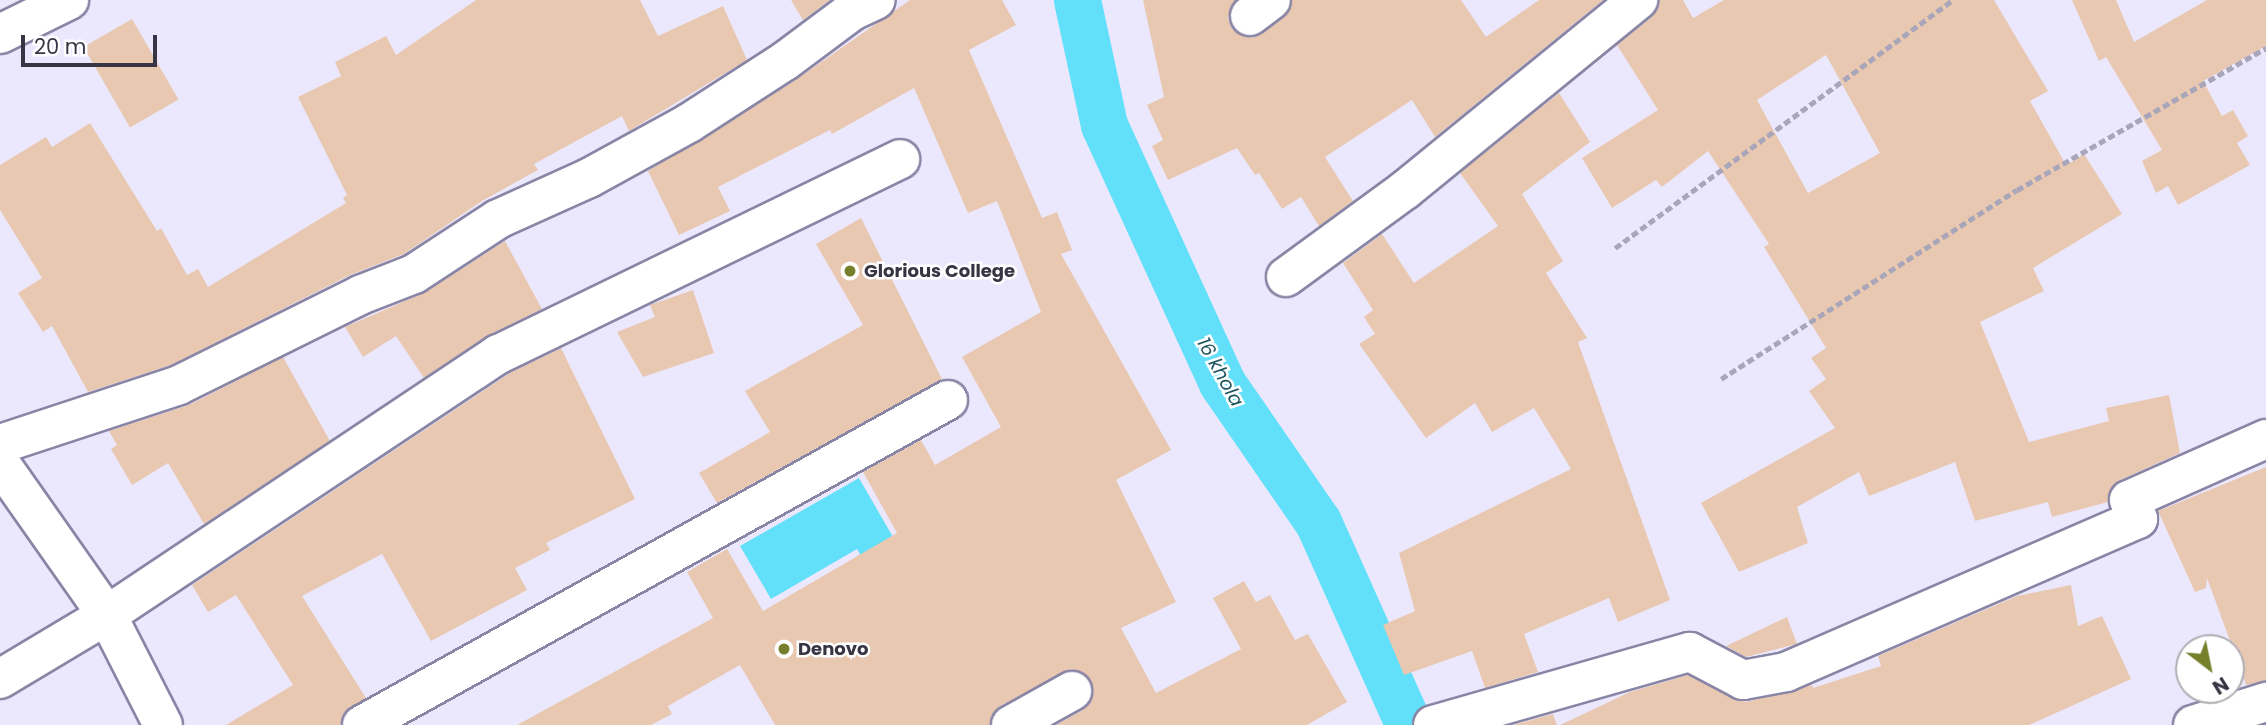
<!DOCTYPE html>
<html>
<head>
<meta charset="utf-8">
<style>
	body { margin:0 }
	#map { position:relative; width:2266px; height:725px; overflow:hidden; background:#ebe8fe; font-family:Poppins,sans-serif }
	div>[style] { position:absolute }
	.water>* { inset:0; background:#63e0f9 }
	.canal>* { height:47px; margin:-23.5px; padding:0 23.5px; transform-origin:23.5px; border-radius:23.5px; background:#63e0f9 }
	.building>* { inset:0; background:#e9c8b1; transform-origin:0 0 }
	.path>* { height:4.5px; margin-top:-2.25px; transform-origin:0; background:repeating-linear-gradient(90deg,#a9a6b9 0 7px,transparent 0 10.5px) }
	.roads { filter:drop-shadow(2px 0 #8985a5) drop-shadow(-2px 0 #8985a5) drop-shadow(0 2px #8985a5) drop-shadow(0 -2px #8985a5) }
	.street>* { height:38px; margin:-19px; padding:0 19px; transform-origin:19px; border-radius:19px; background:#fff }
	.secondary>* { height:38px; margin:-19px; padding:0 19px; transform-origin:19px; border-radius:19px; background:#fff }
	.dots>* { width:19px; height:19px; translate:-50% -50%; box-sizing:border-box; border:4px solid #fff; border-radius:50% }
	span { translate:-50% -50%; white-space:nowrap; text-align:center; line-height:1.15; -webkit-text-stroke:5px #fff; paint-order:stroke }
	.poi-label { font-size:18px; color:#373543; font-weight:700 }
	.left { translate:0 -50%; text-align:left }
	.water-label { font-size:19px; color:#205560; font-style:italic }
	.north { position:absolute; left:2175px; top:634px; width:70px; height:70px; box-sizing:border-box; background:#fff; border:2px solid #afaeb4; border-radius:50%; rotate:148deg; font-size:19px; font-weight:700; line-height:28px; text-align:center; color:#373543 }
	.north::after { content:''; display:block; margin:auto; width:24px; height:32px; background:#76802c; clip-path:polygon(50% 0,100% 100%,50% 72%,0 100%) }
	.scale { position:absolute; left:21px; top:35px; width:136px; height:32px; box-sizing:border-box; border:4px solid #373543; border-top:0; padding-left:9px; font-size:21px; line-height:24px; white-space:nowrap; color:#373543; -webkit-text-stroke:5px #fff; paint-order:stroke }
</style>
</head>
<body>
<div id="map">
	<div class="water">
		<i style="clip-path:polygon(859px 478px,901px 551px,869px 570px,857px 549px,771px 599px,740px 546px)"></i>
	</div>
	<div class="canal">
		<i style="left:1077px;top:0;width:128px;rotate:77.8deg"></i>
		<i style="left:1104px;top:125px;width:284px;rotate:65.4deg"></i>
		<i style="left:1222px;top:383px;width:169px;rotate:55.4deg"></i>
		<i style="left:1318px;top:522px;width:222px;rotate:65.9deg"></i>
	</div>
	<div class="building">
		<i style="clip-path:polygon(476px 0,640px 0,658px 36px,723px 6px,747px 60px,629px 131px,622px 116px,534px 164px,538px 170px,482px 201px,404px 254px,350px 275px,171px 365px,88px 392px,52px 326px,43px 332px,18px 293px,42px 278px,0 210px,0 165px,46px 137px,52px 147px,90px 123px,157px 231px,161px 228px,187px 275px,198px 269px,208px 287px,346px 203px,343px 198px,347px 195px,298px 97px,341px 76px,335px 62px,386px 36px,396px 55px)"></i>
		<i style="clip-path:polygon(791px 0,830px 0,803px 20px)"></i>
		<i style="clip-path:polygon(910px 0,1002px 0,1016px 25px,969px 50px,1042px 218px,1057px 212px,1072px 250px,1061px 254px,1171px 450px,1116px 480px,1176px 602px,1121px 628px,1156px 693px,1241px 649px,1213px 598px,1244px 581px,1256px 602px,1270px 595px,1295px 640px,1308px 634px,1347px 702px,1307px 725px,1056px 725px,1083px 710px,1094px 692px,1091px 680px,1072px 669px,1000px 706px,989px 725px,775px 725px,740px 665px,668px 706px,672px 714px,651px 725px,517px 725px,713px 618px,687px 572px,727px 549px,763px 611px,897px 533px,863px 472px,921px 440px,935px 465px,1001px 427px,962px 357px,1041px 312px,997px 201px,968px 213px,914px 88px,832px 134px,830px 130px,718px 187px,730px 211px,679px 235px,648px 171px,797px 79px)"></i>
		<i style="clip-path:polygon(1143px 0,1236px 0,1228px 18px,1232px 29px,1252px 38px,1284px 17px,1292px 0,1461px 0,1486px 37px,1539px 0,1603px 0,1435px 137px,1412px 100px,1325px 157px,1353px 201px,1319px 226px,1301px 197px,1282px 209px,1259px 173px,1255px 175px,1237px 148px,1168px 180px,1152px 146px,1163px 140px,1147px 105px,1164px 97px)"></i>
		<i style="clip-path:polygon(evenodd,1659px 0,1683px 0,1693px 18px,1724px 0,1994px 0,2048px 91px,2030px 101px,2066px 165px,2084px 154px,2122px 214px,2033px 268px,2044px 291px,1980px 322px,2029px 442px,2109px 421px,2106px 408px,2169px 395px,2180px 453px,2120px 480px,2111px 488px,2108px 502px,2052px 517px,2048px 502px,1975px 521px,1955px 462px,1869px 496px,1859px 472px,1797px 507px,1808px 543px,1739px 572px,1701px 503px,1835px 428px,1809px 391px,1826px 379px,1811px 358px,1826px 348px,1764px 247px,1769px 244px,1708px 151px,1662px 187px,1656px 180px,1612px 208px,1582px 158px,1658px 110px,1617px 45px,1652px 17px,1659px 0,1826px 55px,1880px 153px,1808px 193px,1757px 100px,1826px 55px)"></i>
		<i style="clip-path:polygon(2072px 0,2116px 0,2134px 42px,2207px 0,2266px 0,2266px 46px,2203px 81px,2222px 116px,2233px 110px,2248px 136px,2237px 143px,2250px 165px,2178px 205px,2168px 186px,2156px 193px,2142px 161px,2162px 150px,2106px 57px,2099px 61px)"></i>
		<i style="left:132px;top:19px;width:93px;height:56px;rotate:60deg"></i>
		<i style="clip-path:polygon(1559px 93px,1590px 142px,1522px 194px,1563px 261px,1546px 273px,1587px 338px,1578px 342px,1670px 600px,1618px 622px,1609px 598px,1524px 634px,1538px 672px,1485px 688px,1472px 651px,1404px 675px,1383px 625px,1415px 611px,1399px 553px,1571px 469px,1534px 408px,1492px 432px,1475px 403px,1426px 438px,1359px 344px,1375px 334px,1364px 317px,1373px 310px,1343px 263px,1382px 234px,1414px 283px,1498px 226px,1460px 173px)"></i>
		<i style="clip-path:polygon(861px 218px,942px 379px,717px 503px,699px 473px,770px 432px,745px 391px,863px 325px,816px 244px)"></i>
		<i style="clip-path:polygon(505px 241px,542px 309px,487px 336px,424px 378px,396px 336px,363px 357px,345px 327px,426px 292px)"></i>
		<i style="clip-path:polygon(693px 290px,714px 353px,643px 377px,617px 332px,655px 317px,650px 305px)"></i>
		<i style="clip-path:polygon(561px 348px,635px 499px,546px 543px,550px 550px,515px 568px,527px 590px,431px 641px,382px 554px,302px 596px,366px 698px,344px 713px,340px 725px,226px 725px,293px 685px,236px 595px,208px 612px,192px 585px,510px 373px)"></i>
		<i style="clip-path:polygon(283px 357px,330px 441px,204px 524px,168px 463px,132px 485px,111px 449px,117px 445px,109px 431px,189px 405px)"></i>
		<i style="clip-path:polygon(2266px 467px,2266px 681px,2246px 685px,2207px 578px,2206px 588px,2195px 592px,2158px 511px)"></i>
		<i style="clip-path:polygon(2071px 585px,2078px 626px,2102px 616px,2131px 679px,2029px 725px,1560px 725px,1630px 692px,1688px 675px,1746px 702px,1812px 685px,1813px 688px,1881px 666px,1878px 656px,2017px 596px)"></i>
		<i style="clip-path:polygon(1787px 617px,1797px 644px,1746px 657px,1726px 646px)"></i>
		<i style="clip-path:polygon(1553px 714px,1557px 725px,1513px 725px)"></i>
	</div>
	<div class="path">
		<i style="left:1615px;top:248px;width:419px;rotate:-36.3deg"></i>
		<i style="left:1721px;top:379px;width:351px;rotate:-32.6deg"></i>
		<i style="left:2017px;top:190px;width:287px;rotate:-29.7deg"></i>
	</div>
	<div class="roads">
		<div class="street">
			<i style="left:1250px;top:16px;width:26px;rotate:-37deg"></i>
			<i style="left:0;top:34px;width:77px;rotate:-26.2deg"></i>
			<i style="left:1286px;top:277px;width:147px;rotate:-36.2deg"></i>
			<i style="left:1405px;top:190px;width:301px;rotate:-39.2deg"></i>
			<i style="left:0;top:444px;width:188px;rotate:-18.2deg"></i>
			<i style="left:179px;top:385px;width:202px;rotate:-26.4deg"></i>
			<i style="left:360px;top:295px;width:58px;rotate:-21.3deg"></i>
			<i style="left:414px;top:274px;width:100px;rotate:-33.2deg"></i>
			<i style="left:498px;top:219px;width:100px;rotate:-24.3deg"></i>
			<i style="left:589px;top:178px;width:114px;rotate:-28.8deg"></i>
			<i style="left:689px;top:123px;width:114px;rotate:-32.9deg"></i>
			<i style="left:785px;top:61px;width:84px;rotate:-36.7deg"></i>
			<i style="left:852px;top:11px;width:26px;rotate:-25deg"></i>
			<i style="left:0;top:679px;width:125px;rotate:-30.9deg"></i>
			<i style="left:107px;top:615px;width:471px;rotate:-33.7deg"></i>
			<i style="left:499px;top:354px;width:446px;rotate:-25.9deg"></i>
			<i style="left:362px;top:725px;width:670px;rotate:-29.01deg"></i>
			<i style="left:1011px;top:725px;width:70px;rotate:-29.1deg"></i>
			<i style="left:1433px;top:725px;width:267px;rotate:-15.9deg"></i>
			<i style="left:1690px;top:652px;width:60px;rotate:27.8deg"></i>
			<i style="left:1743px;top:680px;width:44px;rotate:-10.5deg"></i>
			<i style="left:1786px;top:672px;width:384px;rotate:-23.5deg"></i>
			<i style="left:2138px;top:519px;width:21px;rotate:-115deg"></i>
			<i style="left:2129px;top:500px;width:150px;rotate:-24deg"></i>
			<i style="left:2193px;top:725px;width:77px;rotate:-17.5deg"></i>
		</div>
		<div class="secondary">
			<i style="left:0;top:463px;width:186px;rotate:54.9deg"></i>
			<i style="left:107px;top:615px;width:123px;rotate:63deg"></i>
		</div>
	</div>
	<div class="dots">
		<i style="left:850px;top:271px;background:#76802c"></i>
		<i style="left:784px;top:649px;background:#76802c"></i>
	</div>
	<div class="poi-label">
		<span class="left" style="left:864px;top:271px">Glorious College</span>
		<span class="left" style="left:798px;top:649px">Denovo</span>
	</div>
	<div class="water-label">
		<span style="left:1220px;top:372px;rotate:61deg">16 khola</span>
	</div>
	<div class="north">N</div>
	<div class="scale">20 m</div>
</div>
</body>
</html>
